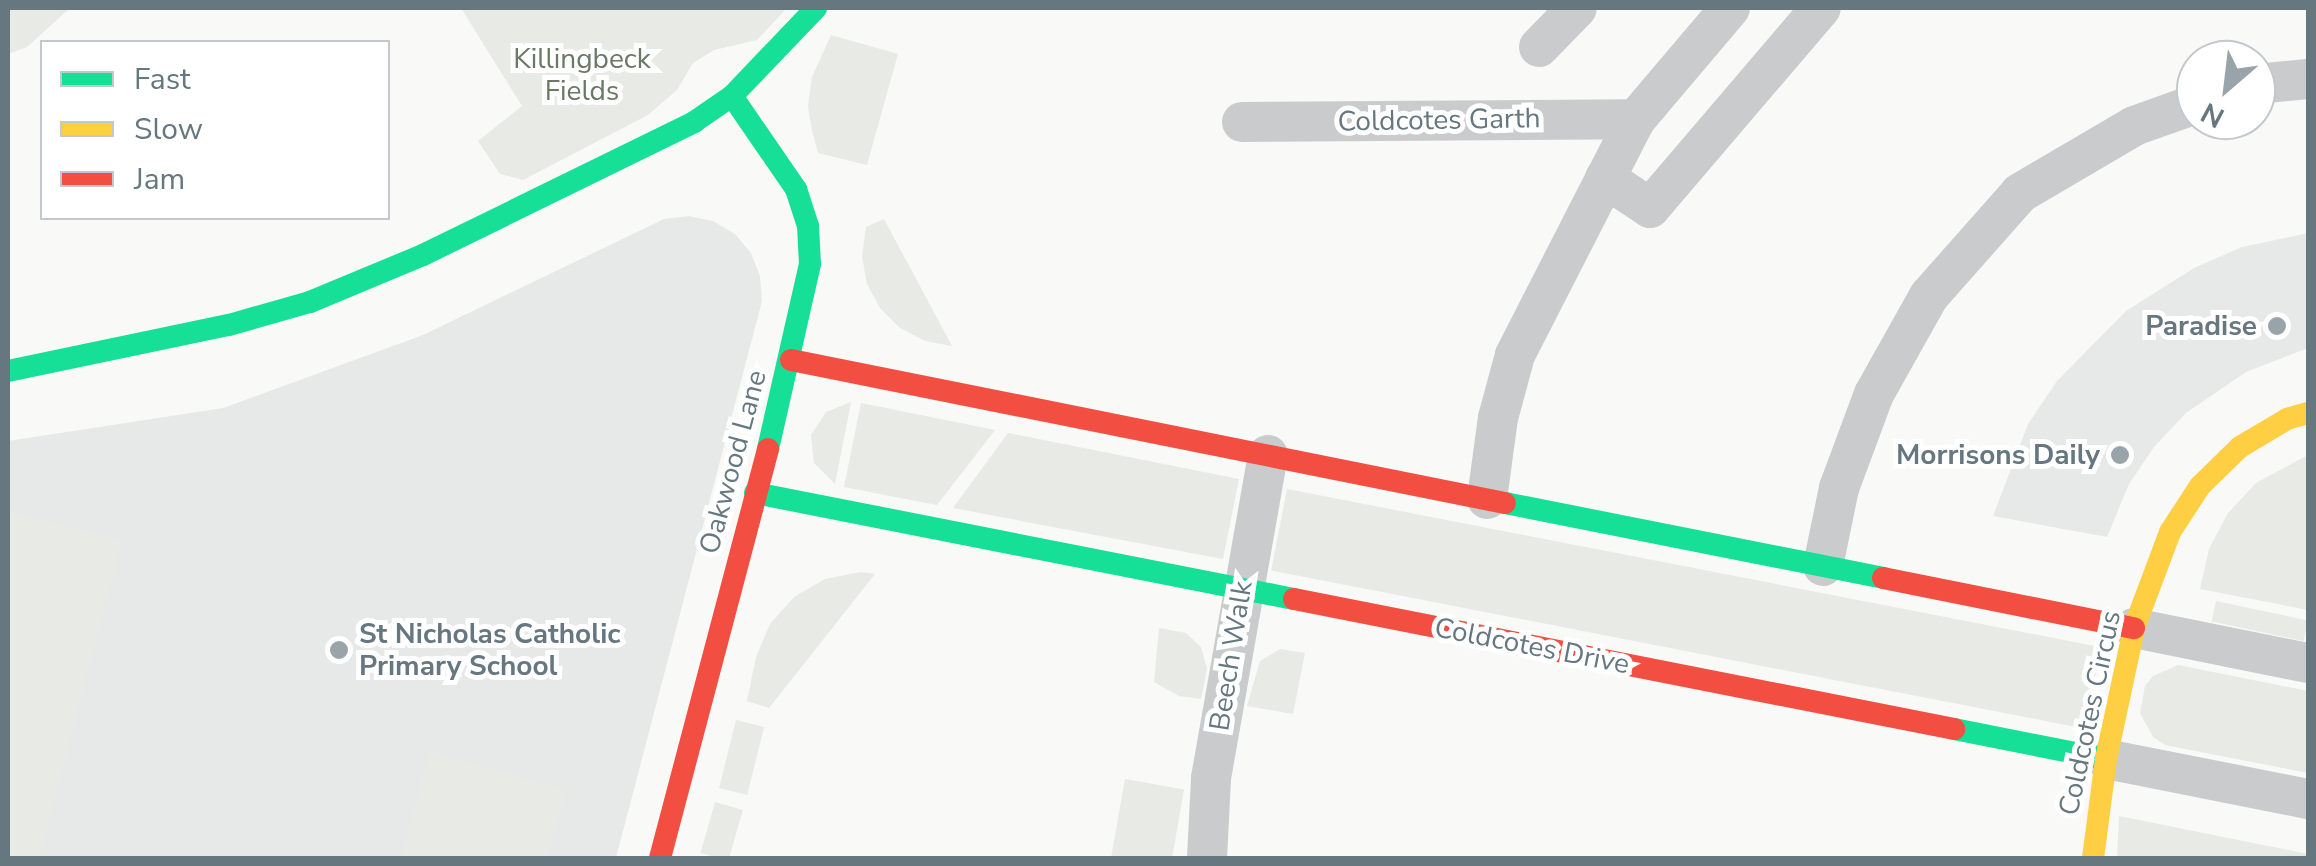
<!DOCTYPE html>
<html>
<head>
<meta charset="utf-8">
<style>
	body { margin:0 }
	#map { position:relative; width:2316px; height:866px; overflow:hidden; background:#f9f9f8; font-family:"Nunito Sans",sans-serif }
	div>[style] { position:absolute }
	.built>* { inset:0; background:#e7e9e8 }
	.green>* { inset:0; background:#e8eae6; transform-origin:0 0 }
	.street>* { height:40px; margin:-20px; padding:0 20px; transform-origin:20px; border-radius:20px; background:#cacbcc }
	.fast>* { height:22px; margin:-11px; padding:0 11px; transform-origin:11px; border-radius:11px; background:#16e098 }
	.slow>* { height:22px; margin:-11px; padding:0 11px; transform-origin:11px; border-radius:11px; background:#ffcf43 }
	.jam>* { height:22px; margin:-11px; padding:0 11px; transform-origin:11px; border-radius:11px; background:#f24e42 }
	.dots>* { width:28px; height:28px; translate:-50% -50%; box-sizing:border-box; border:5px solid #fff; border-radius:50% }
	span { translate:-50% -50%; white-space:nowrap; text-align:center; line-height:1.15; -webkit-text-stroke:10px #fff; paint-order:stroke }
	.park-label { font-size:28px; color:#6a7965 }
	.street-label { font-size:28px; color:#667780 }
	.poi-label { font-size:28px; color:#667780; font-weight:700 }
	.right { translate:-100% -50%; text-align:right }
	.left { translate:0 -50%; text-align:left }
	.frame { position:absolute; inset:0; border:10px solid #667780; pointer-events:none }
	.legend { position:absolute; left:40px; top:40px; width:350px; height:180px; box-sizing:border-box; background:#fff; border:2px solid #c2c9cc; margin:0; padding:12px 18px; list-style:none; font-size:30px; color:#667780 }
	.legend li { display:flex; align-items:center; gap:20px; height:50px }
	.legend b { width:50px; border:2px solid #c2c9cc }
	.north { position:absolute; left:2176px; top:40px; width:100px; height:100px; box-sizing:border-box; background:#fff; border:2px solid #c2c9cc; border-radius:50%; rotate:208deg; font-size:28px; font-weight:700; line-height:40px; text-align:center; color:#667780 }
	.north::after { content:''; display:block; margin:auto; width:35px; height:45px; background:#99a4aa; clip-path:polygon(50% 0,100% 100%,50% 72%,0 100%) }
</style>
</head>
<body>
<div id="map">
	<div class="built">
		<i style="clip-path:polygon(689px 216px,713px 221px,735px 234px,751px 253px,760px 276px,762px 301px,616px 858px,8px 858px,8px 441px,223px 408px,423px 335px,664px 219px)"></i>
		<i style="clip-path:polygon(2308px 233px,2308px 348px,2246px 372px,2186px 413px,2154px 447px,2129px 484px,2107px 537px,1993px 516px,2028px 424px,2057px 381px,2126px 311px,2194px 268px,2242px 247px)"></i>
	</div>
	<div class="green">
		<i style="clip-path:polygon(8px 8px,70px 8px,27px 47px,8px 54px)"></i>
		<i style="clip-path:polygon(461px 8px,787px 8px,757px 40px,714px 50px,693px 63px,677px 90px,648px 115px,523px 180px,500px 174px,478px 141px,522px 106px)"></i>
		<i style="clip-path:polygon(831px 35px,898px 54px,867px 165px,818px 153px,812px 131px,808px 106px,812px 77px)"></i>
		<i style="clip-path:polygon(884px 219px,952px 346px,925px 341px,900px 328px,880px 308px,867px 284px,862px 256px,866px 227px)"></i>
		<i style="clip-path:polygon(851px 402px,835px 484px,814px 463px,811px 435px,826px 412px)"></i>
		<i style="clip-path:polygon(861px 403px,995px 430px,937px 505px,844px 487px)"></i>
		<i style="clip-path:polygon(1008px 433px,1239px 479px,1223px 559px,953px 508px)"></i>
		<i style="clip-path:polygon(2308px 455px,2308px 610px,2200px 589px,2209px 549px,2228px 513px,2256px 483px)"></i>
		<i style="left:1287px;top:489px;width:829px;height:83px;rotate:11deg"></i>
		<i style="clip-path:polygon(8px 511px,122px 541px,39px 858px,8px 858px)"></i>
		<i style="clip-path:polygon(861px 572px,875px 574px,769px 708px,747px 701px,756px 657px,770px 624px,794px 597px,825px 579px)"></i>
		<i style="left:2216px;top:601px;width:94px;height:21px;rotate:12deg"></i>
		<i style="clip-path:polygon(1159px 628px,1186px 633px,1201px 647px,1207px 669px,1201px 699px,1179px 696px,1154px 682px)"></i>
		<i style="clip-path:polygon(1280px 649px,1305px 653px,1293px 714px,1247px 706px,1260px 661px)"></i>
		<i style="clip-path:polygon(2178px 665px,2308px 691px,2308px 773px,2165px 745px,2153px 737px,2140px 713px,2145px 686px,2153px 676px)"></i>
		<i style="left:736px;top:720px;width:29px;height:70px;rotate:14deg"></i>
		<i style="clip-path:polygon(430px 752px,566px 790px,547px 858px,401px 858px)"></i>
		<i style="left:1125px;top:779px;width:60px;height:79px;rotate:10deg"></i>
		<i style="left:715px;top:802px;width:29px;height:53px;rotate:16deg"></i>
		<i style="clip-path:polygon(2119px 816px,2308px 854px,2308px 858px,2117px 858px)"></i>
	</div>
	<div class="street">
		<i style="left:1539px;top:47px;width:54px;rotate:-45.7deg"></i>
		<i style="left:2256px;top:84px;width:52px;rotate:-5.5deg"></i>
		<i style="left:1242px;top:122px;width:394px;rotate:-0.4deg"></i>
		<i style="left:1605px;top:178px;width:54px;rotate:33.7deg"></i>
		<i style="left:1650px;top:208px;width:263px;rotate:-49.5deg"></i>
		<i style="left:1487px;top:499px;width:82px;rotate:-82.3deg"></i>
		<i style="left:1498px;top:418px;width:65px;rotate:-74.9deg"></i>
		<i style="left:1515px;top:355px;width:265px;rotate:-62.9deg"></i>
		<i style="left:1636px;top:119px;width:145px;rotate:-49.7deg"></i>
		<i style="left:1823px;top:566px;width:80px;rotate:-78.4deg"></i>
		<i style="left:1839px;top:488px;width:100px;rotate:-69.6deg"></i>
		<i style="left:1874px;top:394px;width:112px;rotate:-60.7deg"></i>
		<i style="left:1929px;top:296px;width:137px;rotate:-48.5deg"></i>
		<i style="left:2020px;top:193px;width:132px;rotate:-30.4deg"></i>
		<i style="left:2134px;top:126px;width:66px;rotate:-19.5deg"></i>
		<i style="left:2134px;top:628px;width:177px;rotate:11.4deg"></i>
		<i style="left:2106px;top:759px;width:206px;rotate:11.2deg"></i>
		<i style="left:1207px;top:858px;width:80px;rotate:-87.1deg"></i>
		<i style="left:1211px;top:778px;width:328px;rotate:-80deg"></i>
	</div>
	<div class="fast">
		<i style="left:732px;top:96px;width:113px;rotate:55.5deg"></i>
		<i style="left:796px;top:189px;width:39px;rotate:72deg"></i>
		<i style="left:808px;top:226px;width:38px;rotate:87deg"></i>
		<i style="left:810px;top:264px;width:190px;rotate:102.8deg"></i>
		<i style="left:8px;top:371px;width:226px;rotate:-11.8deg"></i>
		<i style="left:229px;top:325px;width:84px;rotate:-15.9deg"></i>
		<i style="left:310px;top:302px;width:122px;rotate:-22.6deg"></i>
		<i style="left:423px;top:255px;width:302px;rotate:-26.1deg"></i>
		<i style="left:694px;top:122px;width:46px;rotate:-34.4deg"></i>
		<i style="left:732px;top:96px;width:122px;rotate:-46.3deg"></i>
		<i style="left:755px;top:493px;width:549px;rotate:11.13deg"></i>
		<i style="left:1505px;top:503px;width:385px;rotate:11.2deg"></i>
		<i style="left:1954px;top:729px;width:155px;rotate:11.2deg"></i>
	</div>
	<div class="slow">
		<i style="left:2093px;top:858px;width:100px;rotate:-82.5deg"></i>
		<i style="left:2106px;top:759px;width:134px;rotate:-77.9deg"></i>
		<i style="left:2134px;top:628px;width:103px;rotate:-69.4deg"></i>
		<i style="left:2170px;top:532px;width:55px;rotate:-56.9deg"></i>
		<i style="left:2200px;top:486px;width:56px;rotate:-44.3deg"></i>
		<i style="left:2240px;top:447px;width:55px;rotate:-30.8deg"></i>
		<i style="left:2287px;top:419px;width:22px;rotate:-16deg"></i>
	</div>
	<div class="jam">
		<i style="left:791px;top:360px;width:728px;rotate:11.33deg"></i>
		<i style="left:1883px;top:578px;width:256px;rotate:11.3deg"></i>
		<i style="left:1294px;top:599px;width:673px;rotate:11.14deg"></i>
		<i style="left:660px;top:858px;width:423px;rotate:-75.2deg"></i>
	</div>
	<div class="dots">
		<i style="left:2277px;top:326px;background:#99a4aa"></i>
		<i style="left:2120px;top:455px;background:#99a4aa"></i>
		<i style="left:339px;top:650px;background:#99a4aa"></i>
	</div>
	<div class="park-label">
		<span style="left:582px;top:75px">Killingbeck<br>Fields</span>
	</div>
	<div class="street-label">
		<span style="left:1439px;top:120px;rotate:-1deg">Coldcotes Garth</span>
		<span style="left:733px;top:462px;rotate:-75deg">Oakwood Lane</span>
		<span style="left:1532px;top:646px;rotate:11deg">Coldcotes Drive</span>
		<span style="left:1231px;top:656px;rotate:-81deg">Beech Walk</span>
		<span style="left:2090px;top:713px;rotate:-78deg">Coldcotes Circus</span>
	</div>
	<div class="poi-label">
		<span class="right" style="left:2257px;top:326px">Paradise</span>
		<span class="right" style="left:2100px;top:455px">Morrisons Daily</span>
		<span class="left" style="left:359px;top:650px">St Nicholas Catholic<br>Primary School</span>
	</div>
	<div class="frame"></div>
	<ul class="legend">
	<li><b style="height:12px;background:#16e098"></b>Fast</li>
	<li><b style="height:12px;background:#ffcf43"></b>Slow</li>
	<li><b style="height:12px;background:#f24e42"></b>Jam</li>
	</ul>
	<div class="north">N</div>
</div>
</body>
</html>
